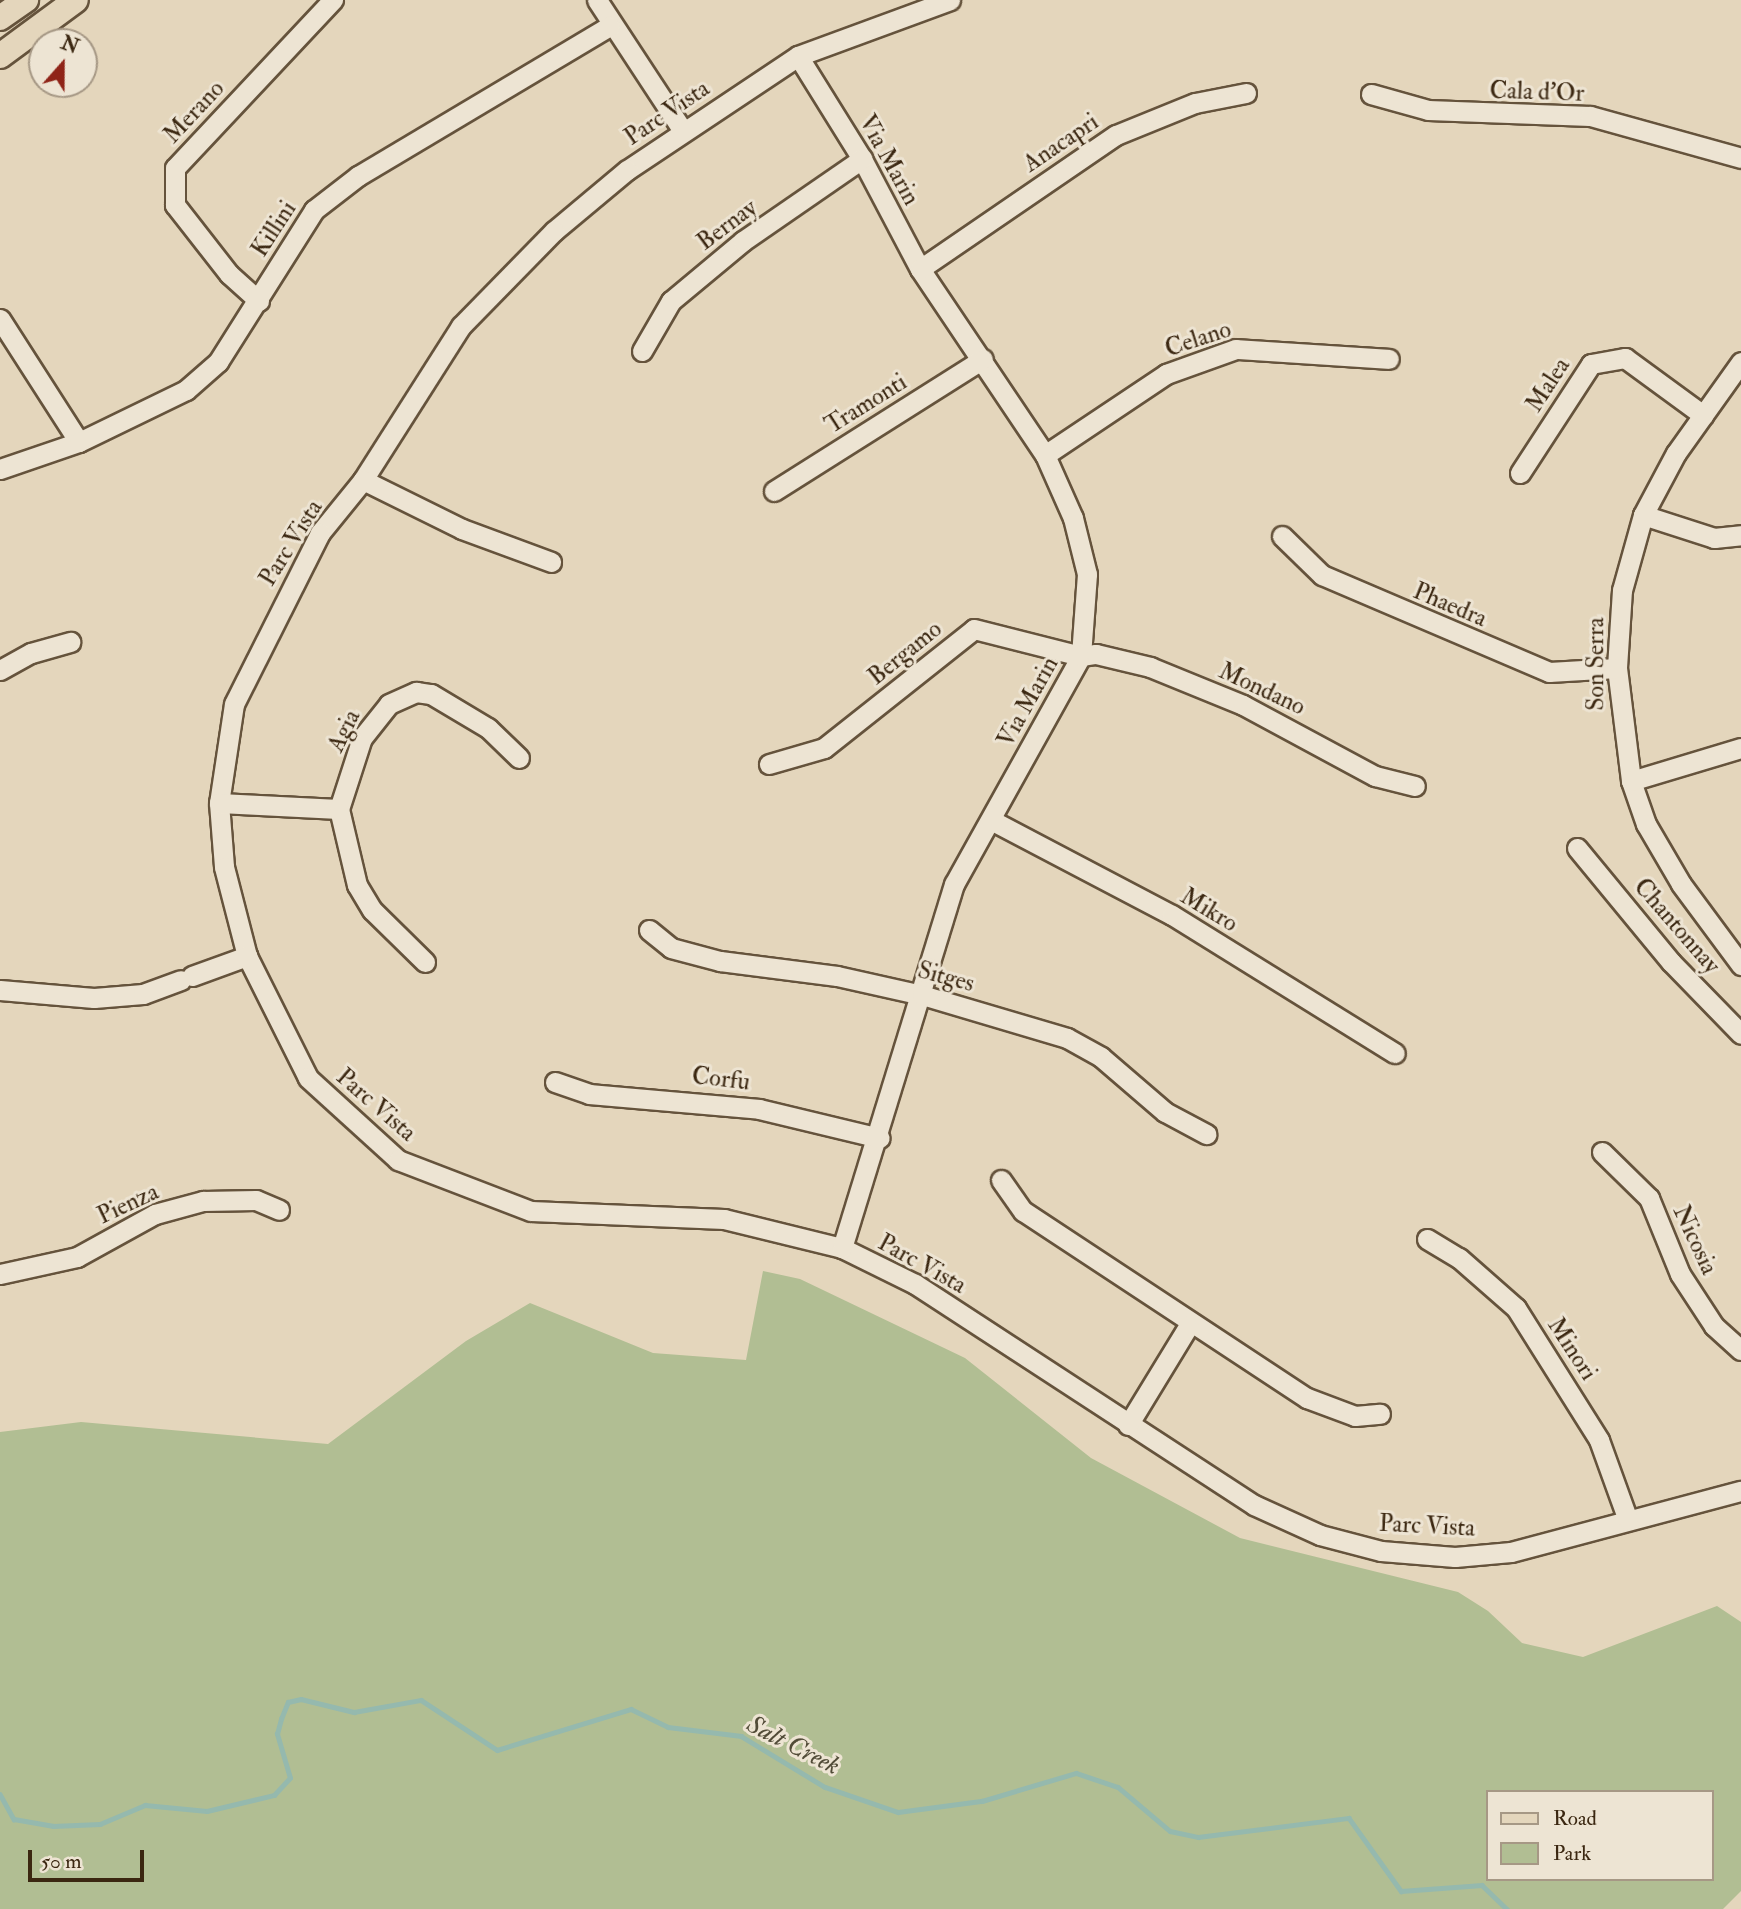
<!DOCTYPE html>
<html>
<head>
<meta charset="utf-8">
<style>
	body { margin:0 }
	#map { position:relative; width:1741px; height:1909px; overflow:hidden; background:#e4d6bc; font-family:"IM FELL Double Pica",serif }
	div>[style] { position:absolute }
	.green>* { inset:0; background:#b1be93 }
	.stream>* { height:4.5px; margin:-2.25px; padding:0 2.25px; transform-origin:2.25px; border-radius:2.25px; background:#95b9ae }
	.roads { filter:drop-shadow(2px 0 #65533c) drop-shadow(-2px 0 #65533c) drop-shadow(0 2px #65533c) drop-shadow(0 -2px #65533c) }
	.minor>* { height:19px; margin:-9.5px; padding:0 9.5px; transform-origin:9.5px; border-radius:9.5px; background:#ede4d3 }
	.major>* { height:24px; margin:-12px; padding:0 12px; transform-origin:12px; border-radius:12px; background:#e4d6bc }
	span { translate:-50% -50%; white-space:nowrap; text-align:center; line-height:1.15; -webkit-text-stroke:6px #ede4d3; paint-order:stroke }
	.street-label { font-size:24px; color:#3b2711 }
	.water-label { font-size:26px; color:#524c38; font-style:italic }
	.legend { position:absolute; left:1486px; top:1790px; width:228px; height:91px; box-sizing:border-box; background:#ede4d3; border:2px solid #a69885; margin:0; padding:9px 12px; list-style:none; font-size:21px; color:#3b2711 }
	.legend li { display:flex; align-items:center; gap:14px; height:35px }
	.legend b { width:35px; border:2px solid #a69885 }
	.north { position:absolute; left:28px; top:28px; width:70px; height:70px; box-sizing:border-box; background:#ede4d3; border:2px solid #a69885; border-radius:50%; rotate:21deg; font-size:19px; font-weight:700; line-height:28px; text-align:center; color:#3b2711 }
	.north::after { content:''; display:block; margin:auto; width:24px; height:32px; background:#8f2418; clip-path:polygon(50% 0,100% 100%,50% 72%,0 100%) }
	.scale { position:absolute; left:28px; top:1850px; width:116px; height:32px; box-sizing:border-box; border:4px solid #3b2711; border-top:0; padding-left:9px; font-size:21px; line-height:24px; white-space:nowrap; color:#3b2711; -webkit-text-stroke:5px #ede4d3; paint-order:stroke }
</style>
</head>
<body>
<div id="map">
	<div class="green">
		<i style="clip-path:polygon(evenodd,763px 1271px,800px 1279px,965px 1358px,1091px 1458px,1240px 1538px,1458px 1592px,1488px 1611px,1522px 1643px,1583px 1657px,1717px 1606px,1741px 1622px,1741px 1891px,1723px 1909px,0 1909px,0 1432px,81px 1422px,328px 1444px,466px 1341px,530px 1303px,653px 1353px,746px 1360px,763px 1271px,1487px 1792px,1711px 1792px,1711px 1879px,1487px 1879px,1487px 1792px)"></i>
	</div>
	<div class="stream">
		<i style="left:0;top:1794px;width:29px;rotate:61deg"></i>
		<i style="left:14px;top:1819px;width:40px;rotate:10deg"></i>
		<i style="left:53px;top:1826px;width:47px;rotate:-2.4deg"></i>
		<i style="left:100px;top:1824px;width:49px;rotate:-22.9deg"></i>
		<i style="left:145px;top:1805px;width:62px;rotate:5.5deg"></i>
		<i style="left:207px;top:1811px;width:69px;rotate:-13.4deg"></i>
		<i style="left:274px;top:1795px;width:23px;rotate:-47deg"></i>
		<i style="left:290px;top:1778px;width:46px;rotate:-106.5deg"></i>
		<i style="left:277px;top:1734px;width:16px;rotate:-75deg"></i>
		<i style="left:281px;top:1719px;width:18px;rotate:-68deg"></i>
		<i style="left:288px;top:1702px;width:13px;rotate:-13deg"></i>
		<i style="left:301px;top:1699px;width:55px;rotate:13.8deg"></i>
		<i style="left:354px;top:1712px;width:68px;rotate:-10.2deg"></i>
		<i style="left:421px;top:1700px;width:91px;rotate:33.3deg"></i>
		<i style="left:497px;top:1750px;width:140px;rotate:-17deg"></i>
		<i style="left:631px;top:1709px;width:41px;rotate:25.9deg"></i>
		<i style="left:668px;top:1727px;width:74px;rotate:7deg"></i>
		<i style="left:741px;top:1736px;width:98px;rotate:31.3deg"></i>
		<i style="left:825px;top:1787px;width:77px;rotate:18.9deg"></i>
		<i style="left:898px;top:1812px;width:85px;rotate:-7.5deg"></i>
		<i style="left:982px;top:1801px;width:98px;rotate:-16.6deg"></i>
		<i style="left:1076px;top:1773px;width:44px;rotate:18.4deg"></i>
		<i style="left:1118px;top:1787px;width:68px;rotate:40.2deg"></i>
		<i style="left:1170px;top:1831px;width:29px;rotate:12deg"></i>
		<i style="left:1198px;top:1837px;width:152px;rotate:-7.2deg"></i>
		<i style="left:1349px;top:1818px;width:90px;rotate:54.5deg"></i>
		<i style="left:1401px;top:1891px;width:81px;rotate:-4.2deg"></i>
		<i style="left:1482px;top:1885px;width:35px;rotate:44deg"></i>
	</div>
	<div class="roads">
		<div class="minor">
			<i style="left:597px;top:0;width:157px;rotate:56.7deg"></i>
			<i style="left:950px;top:0;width:162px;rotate:159.8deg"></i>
			<i style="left:798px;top:56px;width:206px;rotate:146.3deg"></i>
			<i style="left:627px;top:170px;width:95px;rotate:140.1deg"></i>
			<i style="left:554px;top:231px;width:133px;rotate:134.4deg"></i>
			<i style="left:461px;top:326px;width:183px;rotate:122.5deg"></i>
			<i style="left:363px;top:480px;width:68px;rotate:129.1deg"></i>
			<i style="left:320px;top:533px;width:191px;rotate:116.7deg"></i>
			<i style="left:234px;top:704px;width:100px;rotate:98.6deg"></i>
			<i style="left:219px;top:803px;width:64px;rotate:85.5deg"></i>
			<i style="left:224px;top:867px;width:92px;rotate:75.5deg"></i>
			<i style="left:247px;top:956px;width:136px;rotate:63.4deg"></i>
			<i style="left:308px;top:1078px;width:122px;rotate:42.3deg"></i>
			<i style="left:398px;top:1160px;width:142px;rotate:21deg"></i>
			<i style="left:531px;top:1211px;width:193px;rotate:2.4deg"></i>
			<i style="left:724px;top:1219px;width:122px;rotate:13.8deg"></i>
			<i style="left:842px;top:1248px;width:81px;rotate:26.3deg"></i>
			<i style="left:915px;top:1284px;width:405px;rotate:33.1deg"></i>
			<i style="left:1254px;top:1505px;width:72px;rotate:24.4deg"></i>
			<i style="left:1320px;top:1535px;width:63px;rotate:14.7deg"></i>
			<i style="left:1381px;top:1551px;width:74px;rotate:4.6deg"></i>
			<i style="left:1455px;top:1557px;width:56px;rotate:-5.1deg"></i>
			<i style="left:1511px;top:1552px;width:238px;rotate:-14.9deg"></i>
			<i style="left:798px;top:56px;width:121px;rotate:58.1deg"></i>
			<i style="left:862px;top:159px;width:124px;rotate:62.2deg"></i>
			<i style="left:920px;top:269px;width:224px;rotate:56.1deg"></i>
			<i style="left:1045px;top:455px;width:69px;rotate:66deg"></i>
			<i style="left:1073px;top:518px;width:58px;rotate:76deg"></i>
			<i style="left:1087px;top:574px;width:82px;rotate:94.2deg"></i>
			<i style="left:1081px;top:656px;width:261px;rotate:119.1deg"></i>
			<i style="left:954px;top:884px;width:381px;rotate:107.1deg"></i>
			<i style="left:1371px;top:94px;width:59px;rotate:15.7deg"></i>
			<i style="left:1428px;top:110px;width:162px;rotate:2.1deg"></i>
			<i style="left:1590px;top:116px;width:157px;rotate:15.5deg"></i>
			<i style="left:920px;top:269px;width:237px;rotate:-34.4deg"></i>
			<i style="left:1116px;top:135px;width:85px;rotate:-22.1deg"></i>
			<i style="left:1195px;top:103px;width:52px;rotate:-11.1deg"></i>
			<i style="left:259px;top:301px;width:40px;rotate:-138deg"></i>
			<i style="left:229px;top:274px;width:88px;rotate:-128deg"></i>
			<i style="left:175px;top:205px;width:37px;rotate:-90deg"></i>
			<i style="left:175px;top:168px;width:231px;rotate:-46.8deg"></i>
			<i style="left:0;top:319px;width:146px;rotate:57.3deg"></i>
			<i style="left:642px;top:351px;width:58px;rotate:-59.9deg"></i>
			<i style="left:671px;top:301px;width:94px;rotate:-39.8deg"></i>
			<i style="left:743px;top:241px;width:145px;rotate:-34.6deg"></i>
			<i style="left:1741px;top:362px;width:112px;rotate:125.5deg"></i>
			<i style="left:1676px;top:453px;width:70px;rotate:118deg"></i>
			<i style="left:1643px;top:515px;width:78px;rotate:105.6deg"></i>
			<i style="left:1622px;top:590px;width:78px;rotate:93.7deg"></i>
			<i style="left:1617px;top:668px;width:114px;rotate:82.9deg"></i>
			<i style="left:1631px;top:781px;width:46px;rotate:70.8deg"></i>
			<i style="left:1646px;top:824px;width:69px;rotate:59.7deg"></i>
			<i style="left:1681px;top:884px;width:101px;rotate:53.5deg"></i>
			<i style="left:1045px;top:455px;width:146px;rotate:-33.8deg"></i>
			<i style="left:1166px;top:374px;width:74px;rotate:-19.7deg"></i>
			<i style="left:1236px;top:349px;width:153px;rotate:3.7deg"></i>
			<i style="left:0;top:469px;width:83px;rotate:-18.9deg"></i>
			<i style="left:79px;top:442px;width:119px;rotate:-25.9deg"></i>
			<i style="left:186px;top:390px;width:43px;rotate:-41.2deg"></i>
			<i style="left:218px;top:362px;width:180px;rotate:-57.7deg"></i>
			<i style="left:314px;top:210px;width:56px;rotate:-37.7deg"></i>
			<i style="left:358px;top:176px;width:293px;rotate:-30.8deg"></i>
			<i style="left:1520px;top:473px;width:130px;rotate:-56.9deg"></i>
			<i style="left:1591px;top:364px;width:35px;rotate:-10deg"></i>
			<i style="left:1625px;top:358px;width:97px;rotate:36.2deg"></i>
			<i style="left:363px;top:480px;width:110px;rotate:26.3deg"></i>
			<i style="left:462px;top:529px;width:95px;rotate:20.3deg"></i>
			<i style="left:774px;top:491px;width:247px;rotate:-32.3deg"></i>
			<i style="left:1643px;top:515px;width:75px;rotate:17.9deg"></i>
			<i style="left:1714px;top:538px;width:27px;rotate:-6deg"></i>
			<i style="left:1282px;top:536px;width:56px;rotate:44.3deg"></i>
			<i style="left:1322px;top:575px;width:247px;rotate:23.1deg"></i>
			<i style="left:1549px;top:672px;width:68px;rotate:-3.4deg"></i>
			<i style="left:0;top:670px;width:35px;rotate:-29deg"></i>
			<i style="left:31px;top:653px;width:41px;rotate:-15.8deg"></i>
			<i style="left:769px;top:764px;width:57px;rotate:-16.2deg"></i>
			<i style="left:824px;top:748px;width:191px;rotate:-38.4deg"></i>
			<i style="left:974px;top:629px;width:110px;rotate:14.2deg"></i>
			<i style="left:1081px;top:656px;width:15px;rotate:-8deg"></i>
			<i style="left:1096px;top:654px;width:56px;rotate:13.5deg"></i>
			<i style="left:1150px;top:667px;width:100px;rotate:22.2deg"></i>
			<i style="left:1243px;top:705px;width:150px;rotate:28.3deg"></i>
			<i style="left:1375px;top:776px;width:41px;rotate:14deg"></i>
			<i style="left:1631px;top:781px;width:115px;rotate:-16.7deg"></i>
			<i style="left:219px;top:803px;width:120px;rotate:2.9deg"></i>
			<i style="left:991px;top:820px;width:204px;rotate:27.7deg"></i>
			<i style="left:1172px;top:915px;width:262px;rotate:31.8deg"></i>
			<i style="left:1577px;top:848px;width:148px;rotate:50.5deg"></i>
			<i style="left:1671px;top:962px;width:100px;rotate:45.8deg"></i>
			<i style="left:649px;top:930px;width:28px;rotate:39deg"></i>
			<i style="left:671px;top:948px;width:51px;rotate:14.9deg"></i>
			<i style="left:720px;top:961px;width:118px;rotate:7.3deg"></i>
			<i style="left:837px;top:976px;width:87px;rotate:12.6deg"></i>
			<i style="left:922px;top:995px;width:151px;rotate:16.5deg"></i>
			<i style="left:1067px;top:1038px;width:39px;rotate:29deg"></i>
			<i style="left:1101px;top:1057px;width:84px;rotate:40.7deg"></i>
			<i style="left:1165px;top:1112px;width:47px;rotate:28.2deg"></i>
			<i style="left:425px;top:962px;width:74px;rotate:-135.5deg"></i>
			<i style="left:372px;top:910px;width:29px;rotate:-121deg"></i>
			<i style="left:357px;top:885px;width:78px;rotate:-103.3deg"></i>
			<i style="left:339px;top:809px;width:75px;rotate:-72.1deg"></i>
			<i style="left:362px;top:738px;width:43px;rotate:-51.5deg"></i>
			<i style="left:389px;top:704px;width:30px;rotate:-24deg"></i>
			<i style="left:416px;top:692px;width:15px;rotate:8deg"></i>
			<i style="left:431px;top:694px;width:66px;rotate:30.8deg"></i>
			<i style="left:488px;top:728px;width:43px;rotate:44.1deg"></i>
			<i style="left:192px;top:976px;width:59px;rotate:-20deg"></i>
			<i style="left:0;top:990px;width:94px;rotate:4.9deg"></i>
			<i style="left:94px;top:998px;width:49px;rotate:-4.7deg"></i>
			<i style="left:143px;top:994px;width:40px;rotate:-20.2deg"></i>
			<i style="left:555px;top:1082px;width:36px;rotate:19deg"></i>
			<i style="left:589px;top:1094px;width:171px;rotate:5deg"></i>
			<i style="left:759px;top:1109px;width:124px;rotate:13.5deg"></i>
			<i style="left:1602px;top:1152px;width:66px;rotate:44.4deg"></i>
			<i style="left:1649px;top:1198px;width:82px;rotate:67.8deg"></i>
			<i style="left:1680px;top:1274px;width:62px;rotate:56.8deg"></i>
			<i style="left:1714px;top:1326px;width:36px;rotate:42deg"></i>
			<i style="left:1001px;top:1180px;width:38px;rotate:55deg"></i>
			<i style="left:1023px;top:1211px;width:340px;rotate:33.4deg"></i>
			<i style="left:1307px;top:1398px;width:51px;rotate:20.6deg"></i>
			<i style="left:1355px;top:1416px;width:25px;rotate:-5deg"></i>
			<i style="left:1427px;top:1239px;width:37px;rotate:31deg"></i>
			<i style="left:1459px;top:1258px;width:76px;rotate:41.3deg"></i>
			<i style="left:1516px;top:1308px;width:156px;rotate:57.8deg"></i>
			<i style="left:1599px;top:1440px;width:85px;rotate:70.1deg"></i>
			<i style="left:0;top:1274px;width:79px;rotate:-12.4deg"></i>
			<i style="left:77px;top:1257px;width:89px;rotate:-28.9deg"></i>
			<i style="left:155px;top:1214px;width:50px;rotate:-15.2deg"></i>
			<i style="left:203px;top:1201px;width:53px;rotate:-1.1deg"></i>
			<i style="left:256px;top:1200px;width:25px;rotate:23deg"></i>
			<i style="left:1128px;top:1425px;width:117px;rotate:-58.6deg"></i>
		</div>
		<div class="major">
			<i style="left:0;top:18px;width:32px;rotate:-35deg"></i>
			<i style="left:0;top:56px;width:94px;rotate:-36.4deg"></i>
		</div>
	</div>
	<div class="street-label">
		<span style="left:1537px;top:92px;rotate:2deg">Cala d'Or</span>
		<span style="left:194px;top:112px;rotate:-47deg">Merano</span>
		<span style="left:667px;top:113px;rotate:-34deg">Parc Vista</span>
		<span style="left:1061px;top:143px;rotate:-34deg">Anacapri</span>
		<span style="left:889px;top:160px;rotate:61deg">Via Marin</span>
		<span style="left:727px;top:225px;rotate:-37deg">Bernay</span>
		<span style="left:274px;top:229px;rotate:-57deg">Killini</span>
		<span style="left:1198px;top:339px;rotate:-18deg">Celano</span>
		<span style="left:1548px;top:385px;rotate:-57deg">Malea</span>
		<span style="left:866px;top:404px;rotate:-32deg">Tramonti</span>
		<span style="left:291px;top:543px;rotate:-58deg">Parc Vista</span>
		<span style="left:1450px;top:605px;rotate:23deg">Phaedra</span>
		<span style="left:905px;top:653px;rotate:-39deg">Bergamo</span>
		<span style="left:1596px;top:664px;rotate:-90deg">Son Serra</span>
		<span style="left:1262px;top:689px;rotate:25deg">Mondano</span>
		<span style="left:1028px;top:702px;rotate:-61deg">Via Marin</span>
		<span style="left:344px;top:731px;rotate:-64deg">Agia</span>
		<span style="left:1209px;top:910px;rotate:31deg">Mikro</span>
		<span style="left:1677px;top:926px;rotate:49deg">Chantonnay</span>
		<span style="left:946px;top:977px;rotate:15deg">Sitges</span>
		<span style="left:721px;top:1079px;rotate:7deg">Corfu</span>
		<span style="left:376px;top:1105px;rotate:41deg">Parc Vista</span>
		<span style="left:128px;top:1204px;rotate:-25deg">Pienza</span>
		<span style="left:1695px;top:1240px;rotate:65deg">Nicosia</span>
		<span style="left:922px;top:1264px;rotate:29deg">Parc Vista</span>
		<span style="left:1572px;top:1349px;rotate:57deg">Minori</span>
		<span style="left:1427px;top:1526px;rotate:3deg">Parc Vista</span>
	</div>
	<div class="water-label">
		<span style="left:793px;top:1746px;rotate:27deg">Salt Creek</span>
	</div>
	<ul class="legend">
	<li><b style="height:9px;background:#e4d6bc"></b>Road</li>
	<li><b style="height:19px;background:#b1be93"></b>Park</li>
	</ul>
	<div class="north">N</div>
	<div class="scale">50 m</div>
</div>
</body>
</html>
